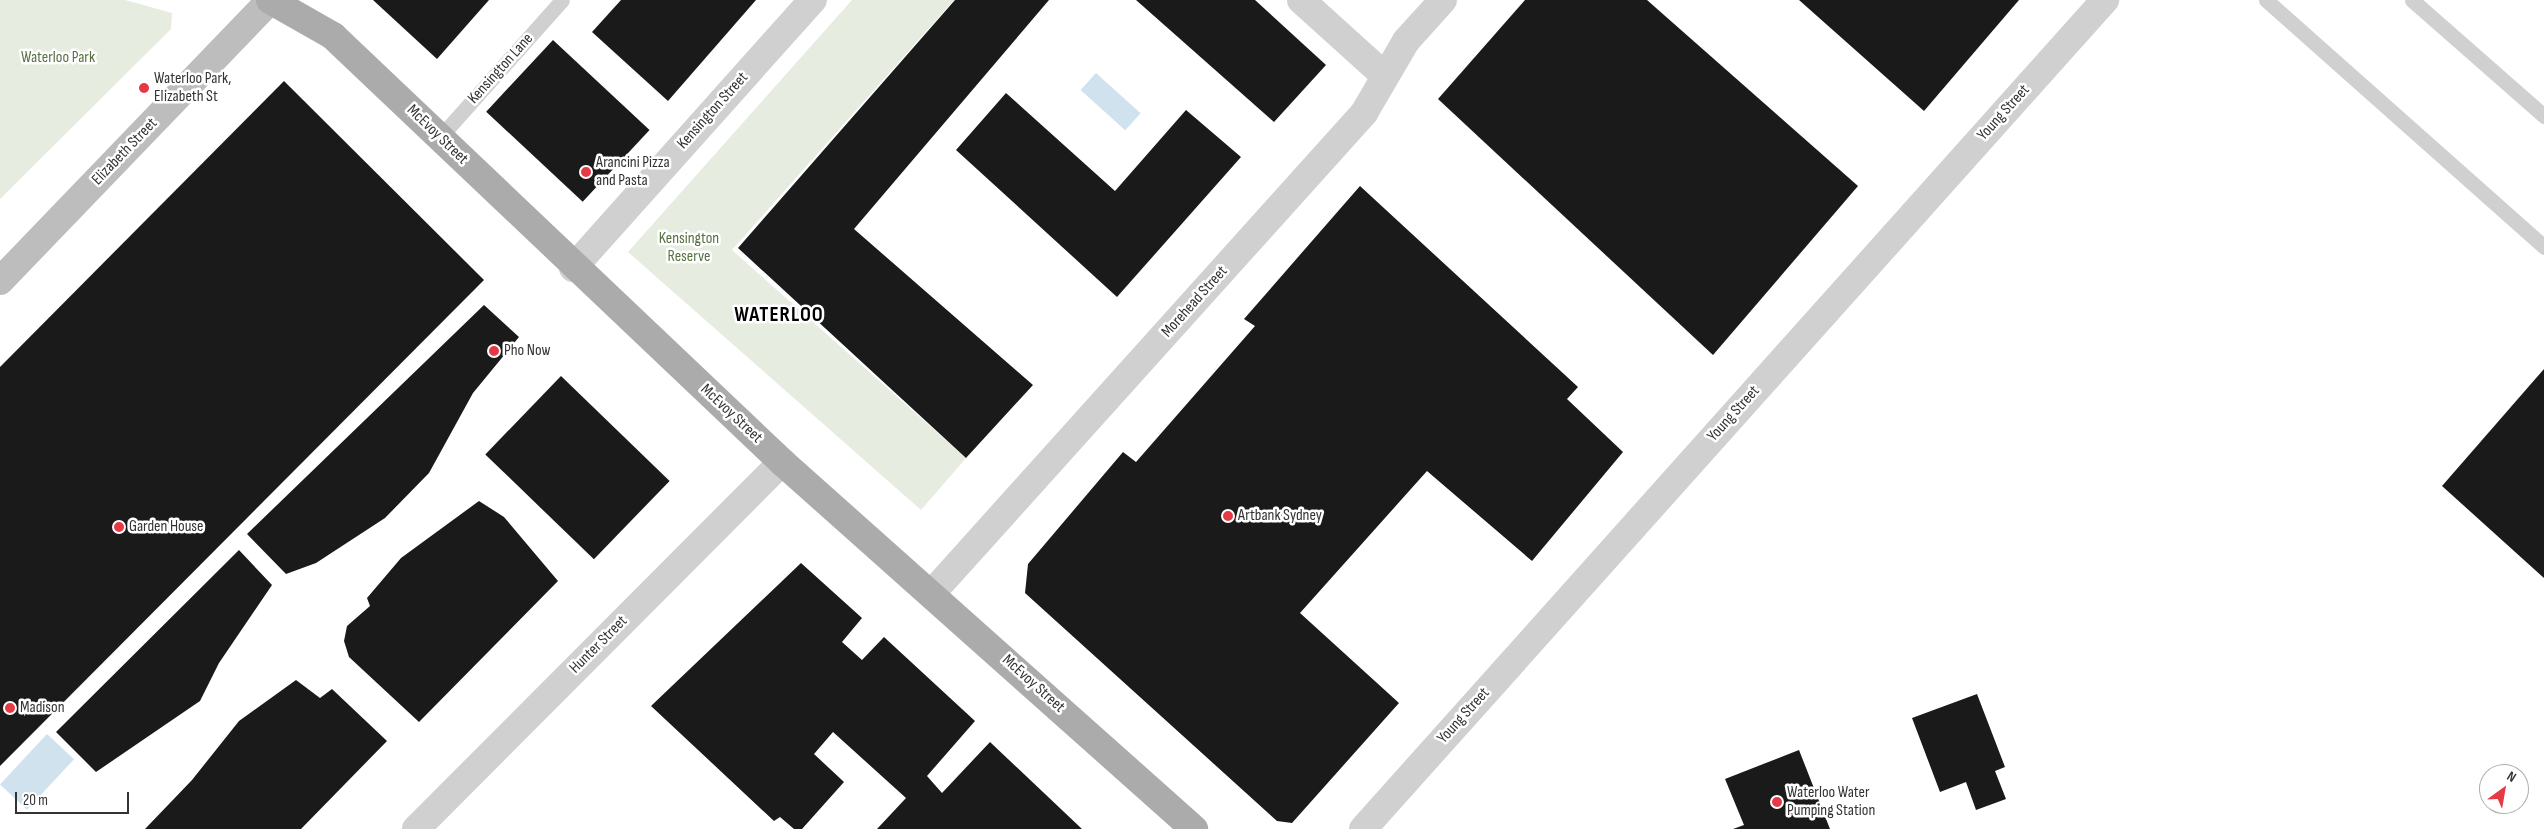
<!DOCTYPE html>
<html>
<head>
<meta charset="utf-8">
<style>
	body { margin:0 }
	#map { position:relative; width:2544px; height:829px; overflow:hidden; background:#fff; font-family:"Sofia Sans Condensed",sans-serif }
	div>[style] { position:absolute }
	.green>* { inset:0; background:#e6ecdf }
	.water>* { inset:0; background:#cfe2ee; transform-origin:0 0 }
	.building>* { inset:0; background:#1a1a1a; transform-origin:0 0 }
	.service>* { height:15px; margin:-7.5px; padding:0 7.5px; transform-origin:7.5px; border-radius:7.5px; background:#d0d0d0 }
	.minor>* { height:28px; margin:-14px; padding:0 14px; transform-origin:14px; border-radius:14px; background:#d0d0d0 }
	.secondary>* { height:28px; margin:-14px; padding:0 14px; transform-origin:14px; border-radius:14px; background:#bdbdbd }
	.primary>* { height:28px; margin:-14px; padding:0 14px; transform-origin:14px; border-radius:14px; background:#ababab }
	.dots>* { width:14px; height:14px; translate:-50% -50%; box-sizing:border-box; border:2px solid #fff; border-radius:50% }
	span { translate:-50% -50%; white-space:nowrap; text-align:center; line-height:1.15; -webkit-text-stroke:5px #fff; paint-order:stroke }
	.park-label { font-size:16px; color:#56703f }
	.street-label { font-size:16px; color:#333 }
	.poi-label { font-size:16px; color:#333 }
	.left { translate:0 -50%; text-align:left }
	.district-label { font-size:21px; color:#000; font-weight:700; letter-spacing:1px }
	.north { position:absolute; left:2479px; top:764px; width:50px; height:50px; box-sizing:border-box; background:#fff; border:1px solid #adadad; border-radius:50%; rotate:32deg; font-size:14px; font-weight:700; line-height:20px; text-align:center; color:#333 }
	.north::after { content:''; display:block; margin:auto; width:18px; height:22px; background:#e63946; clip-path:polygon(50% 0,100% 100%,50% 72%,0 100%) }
	.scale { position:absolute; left:15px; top:792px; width:114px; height:22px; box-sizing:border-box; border:2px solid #333; border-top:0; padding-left:6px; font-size:15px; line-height:18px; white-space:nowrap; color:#333; -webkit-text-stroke:4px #fff; paint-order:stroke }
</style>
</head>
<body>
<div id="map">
	<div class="green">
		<i style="clip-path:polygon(0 0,125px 0,172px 13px,171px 29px,0 199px)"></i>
		<i style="clip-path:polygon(852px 0,954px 0,732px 250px,966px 458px,921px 510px,628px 252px)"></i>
	</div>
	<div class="water">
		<i style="left:1096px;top:73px;width:60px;height:23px;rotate:42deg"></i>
		<i style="left:47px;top:734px;width:37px;height:69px;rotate:43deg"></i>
	</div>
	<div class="building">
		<i style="clip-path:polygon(373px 0,489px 0,437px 59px)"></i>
		<i style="clip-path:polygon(621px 0,756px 0,668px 101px,592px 32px)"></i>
		<i style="clip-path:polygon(955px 0,1049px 0,854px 229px,1033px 385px,966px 458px,738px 248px)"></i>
		<i style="clip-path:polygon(1136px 0,1255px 0,1326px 65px,1274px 122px)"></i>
		<i style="clip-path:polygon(1525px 0,1647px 0,1858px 186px,1713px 355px,1438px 99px)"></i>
		<i style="clip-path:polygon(1799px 0,2019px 0,1924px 111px)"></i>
		<i style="left:553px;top:40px;width:132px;height:98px;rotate:43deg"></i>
		<i style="clip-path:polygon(284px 81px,484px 280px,0 766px,0 367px)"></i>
		<i style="clip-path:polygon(1006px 93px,1115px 191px,1186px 110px,1241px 157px,1117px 297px,956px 150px)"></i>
		<i style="clip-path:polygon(1360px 186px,1578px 387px,1567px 399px,1623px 452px,1532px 561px,1427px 471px,1300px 613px,1399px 703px,1292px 823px,1277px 821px,1025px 593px,1028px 564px,1123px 452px,1136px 462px,1255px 326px,1244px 319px)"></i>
		<i style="clip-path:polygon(484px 305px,519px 337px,473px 393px,429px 473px,385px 518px,316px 563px,286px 574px,247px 534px)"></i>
		<i style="clip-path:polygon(2544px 369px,2544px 578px,2442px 486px)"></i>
		<i style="left:561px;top:376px;width:151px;height:109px;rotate:44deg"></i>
		<i style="clip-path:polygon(479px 501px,504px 517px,558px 581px,419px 722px,349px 657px,344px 641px,347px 626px,370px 606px,367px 598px,401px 558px)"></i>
		<i style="clip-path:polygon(239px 550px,272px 585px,219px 663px,200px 701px,96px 772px,56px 732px)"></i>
		<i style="clip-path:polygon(801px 563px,862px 618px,842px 642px,862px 660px,884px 637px,975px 721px,927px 776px,942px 793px,990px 742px,1082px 829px,877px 829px,906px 798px,833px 732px,814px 754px,844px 782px,802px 829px,794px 829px,780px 817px,774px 821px,651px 706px)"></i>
		<i style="clip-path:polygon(296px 680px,320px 698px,332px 689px,387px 741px,301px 829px,145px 829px,192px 780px,239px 721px)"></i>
		<i style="clip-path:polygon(1977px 694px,2005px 767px,1995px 771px,2006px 799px,1976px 810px,1966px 782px,1940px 792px,1912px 718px)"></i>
		<i style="clip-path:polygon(1799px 750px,1830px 829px,1733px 829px,1744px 825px,1725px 779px)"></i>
	</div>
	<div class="service">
		<i style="left:2266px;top:0;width:372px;rotate:41.6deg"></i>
		<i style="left:2412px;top:0;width:176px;rotate:41.3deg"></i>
		<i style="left:440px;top:137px;width:183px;rotate:-48.3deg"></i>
	</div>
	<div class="minor">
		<i style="left:1301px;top:0;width:112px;rotate:42.1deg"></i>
		<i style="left:573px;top:268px;width:360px;rotate:-48.2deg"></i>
		<i style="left:932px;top:593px;width:646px;rotate:-48.01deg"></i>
		<i style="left:1364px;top:113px;width:83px;rotate:-59.7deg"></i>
		<i style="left:1406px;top:41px;width:55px;rotate:-47.9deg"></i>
		<i style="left:416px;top:829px;width:518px;rotate:-45.08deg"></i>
		<i style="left:1363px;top:829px;width:1113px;rotate:-48.17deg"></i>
	</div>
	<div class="secondary">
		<i style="left:0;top:281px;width:390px;rotate:-46.1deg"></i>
	</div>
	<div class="primary">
		<i style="left:270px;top:0;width:73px;rotate:29.7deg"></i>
		<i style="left:333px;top:36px;width:619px;rotate:43.49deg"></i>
		<i style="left:782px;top:462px;width:552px;rotate:41.69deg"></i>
	</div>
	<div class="dots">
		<i style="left:144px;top:88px;background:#e63946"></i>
		<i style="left:586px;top:172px;background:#e63946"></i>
		<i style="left:494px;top:351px;background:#e63946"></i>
		<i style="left:1228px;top:516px;background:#e63946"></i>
		<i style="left:119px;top:527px;background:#e63946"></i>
		<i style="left:10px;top:708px;background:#e63946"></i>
		<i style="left:1777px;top:802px;background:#e63946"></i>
	</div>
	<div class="park-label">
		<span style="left:58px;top:58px">Waterloo Park</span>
		<span style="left:689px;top:248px">Kensington<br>Reserve</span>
	</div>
	<div class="street-label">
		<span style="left:501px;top:69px;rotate:-48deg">Kensington Lane</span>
		<span style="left:713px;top:111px;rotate:-48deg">Kensington Street</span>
		<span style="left:2004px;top:113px;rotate:-48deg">Young Street</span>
		<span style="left:437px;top:135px;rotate:44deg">McEvoy Street</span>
		<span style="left:125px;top:152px;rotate:-46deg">Elizabeth Street</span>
		<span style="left:1195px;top:302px;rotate:-48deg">Morehead Street</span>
		<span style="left:731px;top:414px;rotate:43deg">McEvoy Street</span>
		<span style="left:1734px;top:414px;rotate:-48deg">Young Street</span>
		<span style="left:599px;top:645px;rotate:-45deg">Hunter Street</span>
		<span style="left:1033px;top:684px;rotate:42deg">McEvoy Street</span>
		<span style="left:1464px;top:716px;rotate:-48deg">Young Street</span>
	</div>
	<div class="poi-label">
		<span class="left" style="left:154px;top:88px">Waterloo Park,<br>Elizabeth St</span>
		<span class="left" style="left:596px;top:172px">Arancini Pizza<br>and Pasta</span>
		<span class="left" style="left:504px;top:351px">Pho Now</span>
		<span class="left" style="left:1238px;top:516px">Artbank Sydney</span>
		<span class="left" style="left:129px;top:527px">Garden House</span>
		<span class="left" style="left:20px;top:708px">Madison</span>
		<span class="left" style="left:1787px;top:802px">Waterloo Water<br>Pumping Station</span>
	</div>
	<div class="district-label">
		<span style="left:779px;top:315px">WATERLOO</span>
	</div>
	<div class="north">N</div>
	<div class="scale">20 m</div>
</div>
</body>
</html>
